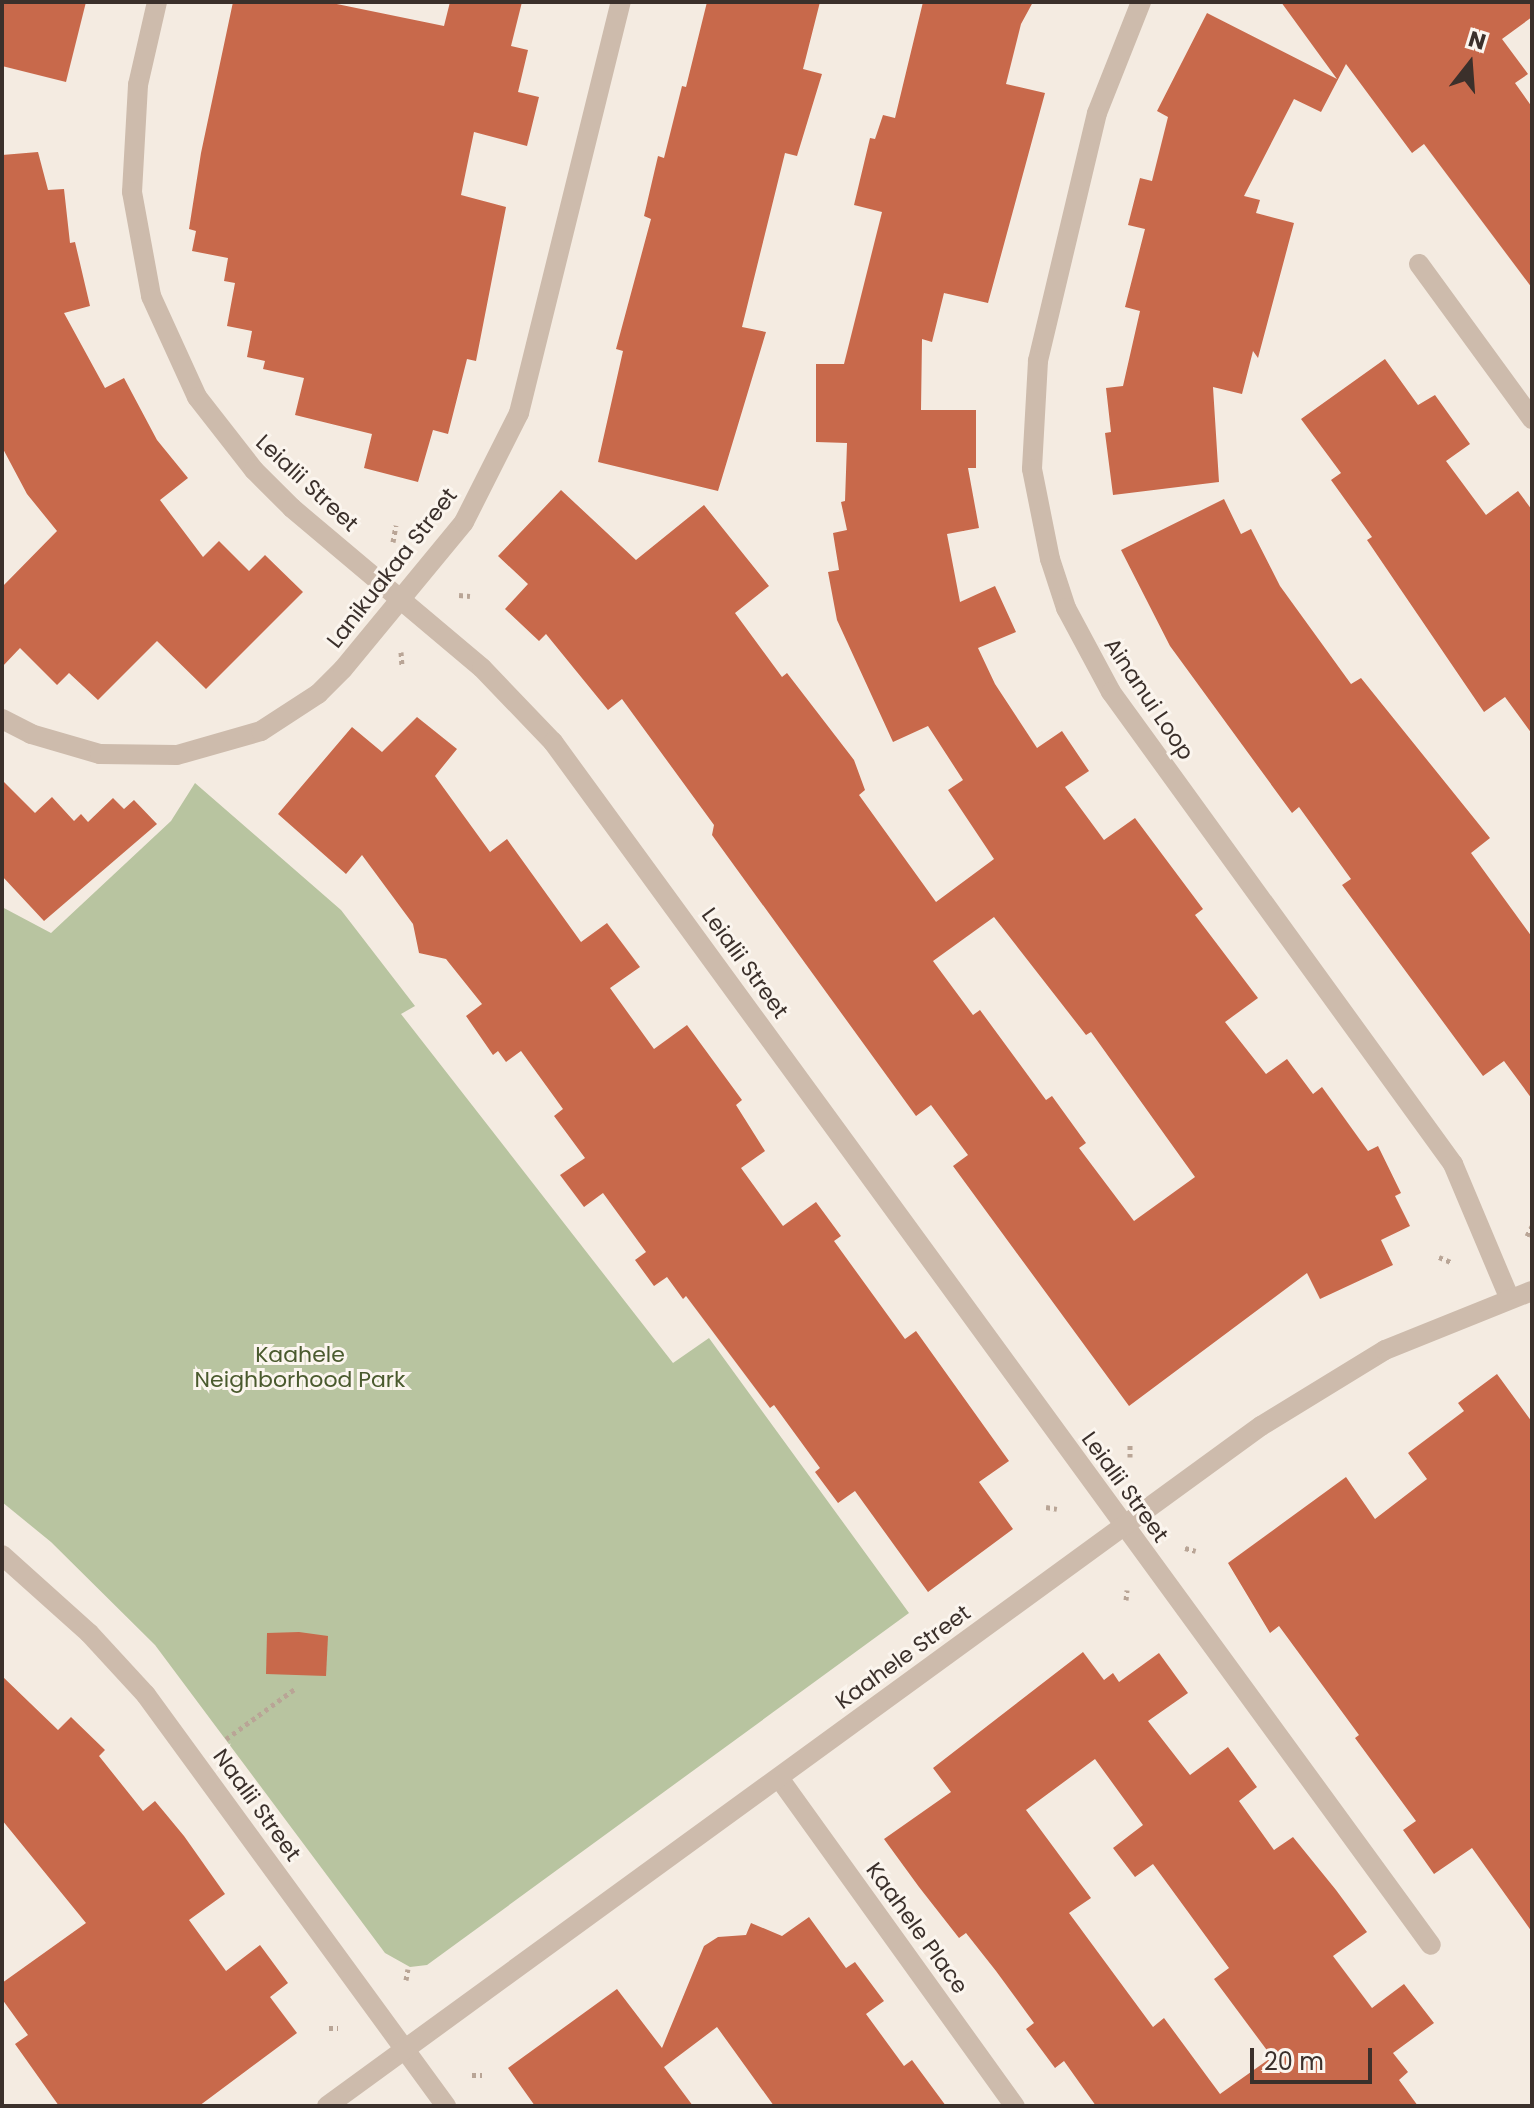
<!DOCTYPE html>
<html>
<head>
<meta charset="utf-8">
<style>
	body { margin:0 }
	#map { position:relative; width:1534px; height:2108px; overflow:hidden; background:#f4ebe1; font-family:Poppins,sans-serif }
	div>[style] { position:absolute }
	.green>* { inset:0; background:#b8c4a0 }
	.building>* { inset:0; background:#c8694b }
	.path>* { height:5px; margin-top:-2.5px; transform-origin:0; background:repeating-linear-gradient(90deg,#b9a596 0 4px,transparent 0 8px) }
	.minor>* { height:20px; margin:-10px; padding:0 10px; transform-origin:10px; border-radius:10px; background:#cdbbac }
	span { translate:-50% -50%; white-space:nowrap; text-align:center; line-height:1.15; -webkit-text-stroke:6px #fbf5ee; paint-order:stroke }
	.street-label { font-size:22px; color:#3b302b }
	.park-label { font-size:22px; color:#4a5a2e }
	.frame { position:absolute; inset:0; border:4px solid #3b302b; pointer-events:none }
	.north { position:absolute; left:1430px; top:24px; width:80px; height:80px; -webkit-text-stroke:6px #fbf5ee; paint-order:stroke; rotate:17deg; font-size:22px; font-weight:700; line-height:32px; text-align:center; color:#3b302b }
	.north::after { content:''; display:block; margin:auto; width:28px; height:36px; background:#3b302b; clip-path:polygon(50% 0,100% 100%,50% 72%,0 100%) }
	.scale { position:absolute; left:1250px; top:2048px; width:122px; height:36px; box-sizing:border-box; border:4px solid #3b302b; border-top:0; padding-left:10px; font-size:24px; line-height:28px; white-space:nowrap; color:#3b302b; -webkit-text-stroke:6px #fbf5ee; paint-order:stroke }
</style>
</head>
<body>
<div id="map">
	<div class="green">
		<i style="clip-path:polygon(195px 783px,341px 910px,415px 1006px,401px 1014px,673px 1363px,709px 1338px,909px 1613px,427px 1965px,410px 1967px,385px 1953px,155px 1645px,51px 1542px,2px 1502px,2px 907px,51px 933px,171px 821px)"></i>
	</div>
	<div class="building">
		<i style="clip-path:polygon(2px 2px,86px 2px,66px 82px,2px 66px)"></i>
		<i style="clip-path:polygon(233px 2px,327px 2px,444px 26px,450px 2px,522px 2px,511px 46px,528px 50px,518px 92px,539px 97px,527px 146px,474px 132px,461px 195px,506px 207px,476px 361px,467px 359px,448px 434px,433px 430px,418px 482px,364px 468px,372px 434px,295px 415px,304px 378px,263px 369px,265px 361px,247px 357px,252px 331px,227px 326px,235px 283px,224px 281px,228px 258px,192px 251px,196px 231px,189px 229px,201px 153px)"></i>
		<i style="clip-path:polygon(707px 2px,820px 2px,803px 69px,822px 74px,797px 156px,785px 153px,742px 327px,766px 332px,718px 491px,598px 462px,623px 351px,616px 349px,651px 219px,644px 216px,658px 156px,664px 158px,682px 86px,686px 87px)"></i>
		<i style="clip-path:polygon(evenodd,923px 2px,1033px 2px,1021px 24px,1006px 84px,1045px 93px,988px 303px,944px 293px,932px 342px,922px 339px,921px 410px,976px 410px,976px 468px,968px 468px,979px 528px,947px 534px,960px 602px,995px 586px,1016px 632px,978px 648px,995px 684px,1037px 748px,1062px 731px,1089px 771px,1065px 787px,1104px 840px,1135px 818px,1203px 909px,1195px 915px,1258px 998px,1225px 1022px,1266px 1074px,1287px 1059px,1313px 1094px,1322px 1087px,1368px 1151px,1378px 1146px,1401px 1193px,1395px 1196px,1410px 1226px,1381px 1240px,1393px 1265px,1320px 1299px,1307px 1273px,1129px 1406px,953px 1166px,968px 1155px,931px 1105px,916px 1116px,712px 835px,714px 825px,622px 699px,608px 710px,546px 634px,539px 641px,505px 609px,528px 584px,498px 556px,561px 490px,636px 560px,704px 505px,769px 586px,735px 613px,782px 677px,787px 673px,854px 760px,865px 790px,859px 795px,936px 902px,994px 859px,948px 790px,963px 780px,928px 726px,893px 742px,837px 620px,828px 572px,839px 570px,833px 533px,847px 530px,841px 502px,845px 501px,847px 443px,816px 442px,816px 364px,844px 364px,882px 212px,854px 205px,870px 138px,875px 139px,883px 115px,895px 118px,923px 2px,994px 917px,1086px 1035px,1091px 1032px,1195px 1177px,1134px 1221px,1079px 1148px,1086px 1143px,1052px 1096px,1046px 1100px,980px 1010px,973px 1015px,933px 961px,994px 917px)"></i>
		<i style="clip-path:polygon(1281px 2px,1532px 2px,1532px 17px,1502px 39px,1528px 74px,1515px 83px,1532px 107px,1532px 288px,1424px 144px,1412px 153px,1346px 64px,1321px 112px,1294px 99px,1244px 196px,1260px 200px,1256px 213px,1294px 223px,1258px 358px,1253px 351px,1242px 394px,1213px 387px,1219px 482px,1113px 495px,1105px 433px,1111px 432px,1106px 388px,1123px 386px,1140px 311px,1125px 307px,1145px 229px,1128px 225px,1140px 178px,1152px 181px,1168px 117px,1157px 111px,1207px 13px,1337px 79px)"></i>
		<i style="clip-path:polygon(38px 152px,48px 190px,64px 189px,70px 243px,75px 242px,90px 306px,64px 313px,105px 388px,124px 378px,157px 440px,188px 478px,160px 500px,203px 557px,219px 541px,249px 571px,265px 555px,303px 592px,206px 689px,157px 641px,98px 700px,69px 673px,57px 685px,20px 648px,2px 667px,2px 587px,57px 531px,27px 494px,2px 447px,2px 155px)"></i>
		<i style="clip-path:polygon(1385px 359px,1418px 405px,1435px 395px,1470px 444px,1446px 461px,1486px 515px,1518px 491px,1532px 510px,1532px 734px,1505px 697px,1484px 712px,1367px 540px,1372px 537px,1331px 480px,1341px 473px,1301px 419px)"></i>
		<i style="clip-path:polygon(1224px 499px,1241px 534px,1251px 529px,1280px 586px,1351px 684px,1361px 678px,1490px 838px,1471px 853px,1532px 937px,1532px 1099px,1504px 1061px,1483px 1076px,1342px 885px,1351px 879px,1299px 807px,1292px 813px,1170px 646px,1121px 550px)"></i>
		<i style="clip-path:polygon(417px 717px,457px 749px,435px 776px,490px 852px,507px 839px,581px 942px,607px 923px,640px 967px,610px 988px,654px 1049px,687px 1025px,742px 1100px,736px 1105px,765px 1151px,741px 1168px,783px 1226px,816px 1202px,841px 1236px,834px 1241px,905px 1339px,916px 1331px,1009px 1461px,979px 1482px,1013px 1529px,928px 1592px,855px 1491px,838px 1503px,815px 1472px,820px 1468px,774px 1405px,770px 1408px,686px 1296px,683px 1299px,667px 1277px,654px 1286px,635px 1260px,646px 1252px,603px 1193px,584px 1207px,560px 1175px,585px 1158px,554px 1116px,563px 1109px,521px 1051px,506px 1062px,498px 1051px,493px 1055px,466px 1016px,482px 1004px,446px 959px,419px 953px,413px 924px,362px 855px,346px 874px,278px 814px,352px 727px,382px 752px)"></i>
		<i style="clip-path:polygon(2px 780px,35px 813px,52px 797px,74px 821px,81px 814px,88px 822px,113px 798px,124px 809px,134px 800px,157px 824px,44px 921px,2px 876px)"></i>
		<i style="clip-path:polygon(1497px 1374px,1532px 1422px,1532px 1932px,1472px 1848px,1434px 1874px,1403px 1830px,1416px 1821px,1355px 1738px,1359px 1735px,1279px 1626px,1270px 1633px,1228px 1563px,1346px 1477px,1375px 1519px,1427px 1479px,1408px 1453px,1464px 1411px,1458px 1403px)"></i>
		<i style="clip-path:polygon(299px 1632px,328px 1636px,326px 1676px,266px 1674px,267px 1633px)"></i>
		<i style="clip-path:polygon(evenodd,1083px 1652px,1104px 1680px,1113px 1673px,1119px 1682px,1159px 1653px,1188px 1693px,1148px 1721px,1190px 1775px,1228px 1747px,1257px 1787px,1239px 1801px,1274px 1850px,1293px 1837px,1336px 1890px,1367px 1932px,1333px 1956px,1372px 2008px,1404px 1984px,1434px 2023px,1393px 2053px,1408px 2072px,1399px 2080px,1418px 2106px,1096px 2106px,1064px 2061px,1055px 2068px,1026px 2029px,1034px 2023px,996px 1971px,966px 1933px,959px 1938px,919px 1887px,884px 1839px,951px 1792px,933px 1768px,1083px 1652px,1095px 1759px,1143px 1825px,1113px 1848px,1135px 1877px,1153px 1864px,1229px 1968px,1214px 1979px,1272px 2057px,1220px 2094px,1164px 2018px,1153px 2027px,1069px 1913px,1091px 1898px,1026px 1810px,1095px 1759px)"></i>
		<i style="clip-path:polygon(2px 1676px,58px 1730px,71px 1717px,105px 1750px,99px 1756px,143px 1811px,155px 1801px,184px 1836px,225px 1894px,189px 1920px,226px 1971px,260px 1945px,288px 1983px,270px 1997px,297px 2033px,199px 2106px,59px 2106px,15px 2044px,28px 2035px,2px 1999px,2px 1983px,86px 1923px,2px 1820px)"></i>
		<i style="clip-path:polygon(809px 1917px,846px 1968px,855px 1962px,884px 2001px,866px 2014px,904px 2066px,912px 2060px,946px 2106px,774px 2106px,717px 2027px,664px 2067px,693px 2106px,535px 2106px,508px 2068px,617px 1989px,662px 2048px,704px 1946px,718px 1937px,746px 1935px,751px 1923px,782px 1936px)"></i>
	</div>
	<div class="path">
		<i style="left:393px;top:542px;width:17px;rotate:-80deg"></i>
		<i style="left:459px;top:595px;width:11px;rotate:5deg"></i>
		<i style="left:401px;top:652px;width:14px;rotate:86deg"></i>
		<i style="left:1527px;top:1236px;width:11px;rotate:-63deg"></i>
		<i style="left:1439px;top:1257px;width:13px;rotate:23deg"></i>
		<i style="left:1130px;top:1457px;width:12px;rotate:-90deg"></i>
		<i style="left:1046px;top:1507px;width:11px;rotate:10deg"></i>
		<i style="left:1185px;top:1548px;width:11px;rotate:15deg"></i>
		<i style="left:1126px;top:1600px;width:10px;rotate:-84deg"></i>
		<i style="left:226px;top:1739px;width:87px;rotate:-36.1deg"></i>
		<i style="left:406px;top:1980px;width:11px;rotate:-80deg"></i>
		<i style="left:329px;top:2028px;width:9px"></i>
		<i style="left:472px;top:2075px;width:10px"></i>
	</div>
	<div class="minor">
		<i style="left:157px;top:2px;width:85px;rotate:102.9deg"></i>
		<i style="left:138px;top:85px;width:107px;rotate:93.2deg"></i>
		<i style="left:132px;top:192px;width:106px;rotate:79.6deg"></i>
		<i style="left:151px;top:296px;width:111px;rotate:65.5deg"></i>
		<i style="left:197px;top:397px;width:93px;rotate:52deg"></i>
		<i style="left:254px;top:470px;width:54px;rotate:45deg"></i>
		<i style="left:292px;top:508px;width:248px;rotate:40.1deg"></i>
		<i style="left:482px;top:668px;width:103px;rotate:46.2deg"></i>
		<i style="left:553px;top:742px;width:1489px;rotate:53.88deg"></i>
		<i style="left:1141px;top:2px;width:119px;rotate:111.6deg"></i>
		<i style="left:1097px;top:113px;width:255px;rotate:103.4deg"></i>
		<i style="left:1038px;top:361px;width:108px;rotate:93.2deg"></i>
		<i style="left:1032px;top:469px;width:92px;rotate:78.7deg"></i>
		<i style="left:1050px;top:559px;width:52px;rotate:71.9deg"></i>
		<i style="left:1066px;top:608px;width:95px;rotate:61.8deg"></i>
		<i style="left:1111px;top:692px;width:583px;rotate:54.07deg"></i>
		<i style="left:1453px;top:1164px;width:144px;rotate:67.2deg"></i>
		<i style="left:1419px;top:264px;width:192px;rotate:53.9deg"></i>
		<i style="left:2px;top:719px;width:33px;rotate:27deg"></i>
		<i style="left:31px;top:734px;width:72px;rotate:16.2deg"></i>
		<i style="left:100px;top:754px;width:77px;rotate:0.7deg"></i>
		<i style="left:177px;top:755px;width:87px;rotate:-15.9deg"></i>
		<i style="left:261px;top:731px;width:68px;rotate:-33deg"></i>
		<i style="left:318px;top:694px;width:35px;rotate:-45deg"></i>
		<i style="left:343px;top:669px;width:190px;rotate:-50.5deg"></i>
		<i style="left:464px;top:522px;width:122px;rotate:-63.2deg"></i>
		<i style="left:519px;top:413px;width:423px;rotate:-76.1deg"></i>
		<i style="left:2px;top:1555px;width:117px;rotate:41.9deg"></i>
		<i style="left:89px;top:1633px;width:84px;rotate:47.4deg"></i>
		<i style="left:146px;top:1695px;width:509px;rotate:53.87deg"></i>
		<i style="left:779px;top:1778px;width:404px;rotate:54.3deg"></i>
		<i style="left:327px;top:2106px;width:1155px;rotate:-36.06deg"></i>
		<i style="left:1261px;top:1426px;width:145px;rotate:-31.5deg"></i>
		<i style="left:1385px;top:1350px;width:158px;rotate:-21.9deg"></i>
	</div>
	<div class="street-label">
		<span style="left:307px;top:483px;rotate:43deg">Leialii Street</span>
		<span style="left:392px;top:568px;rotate:-52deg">Lanikuakaa Street</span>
		<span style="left:1149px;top:699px;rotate:56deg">Ainanui Loop</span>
		<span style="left:745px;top:963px;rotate:54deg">Leialii Street</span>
		<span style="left:1125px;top:1487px;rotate:54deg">Leialii Street</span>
		<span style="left:903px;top:1657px;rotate:-36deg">Kaahele Street</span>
		<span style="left:257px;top:1805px;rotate:54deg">Naalii Street</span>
		<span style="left:917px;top:1928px;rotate:54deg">Kaahele Place</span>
	</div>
	<div class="park-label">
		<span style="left:300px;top:1367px">Kaahele<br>Neighborhood Park</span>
	</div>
	<div class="frame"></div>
	<div class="north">N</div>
	<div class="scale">20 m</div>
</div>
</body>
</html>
